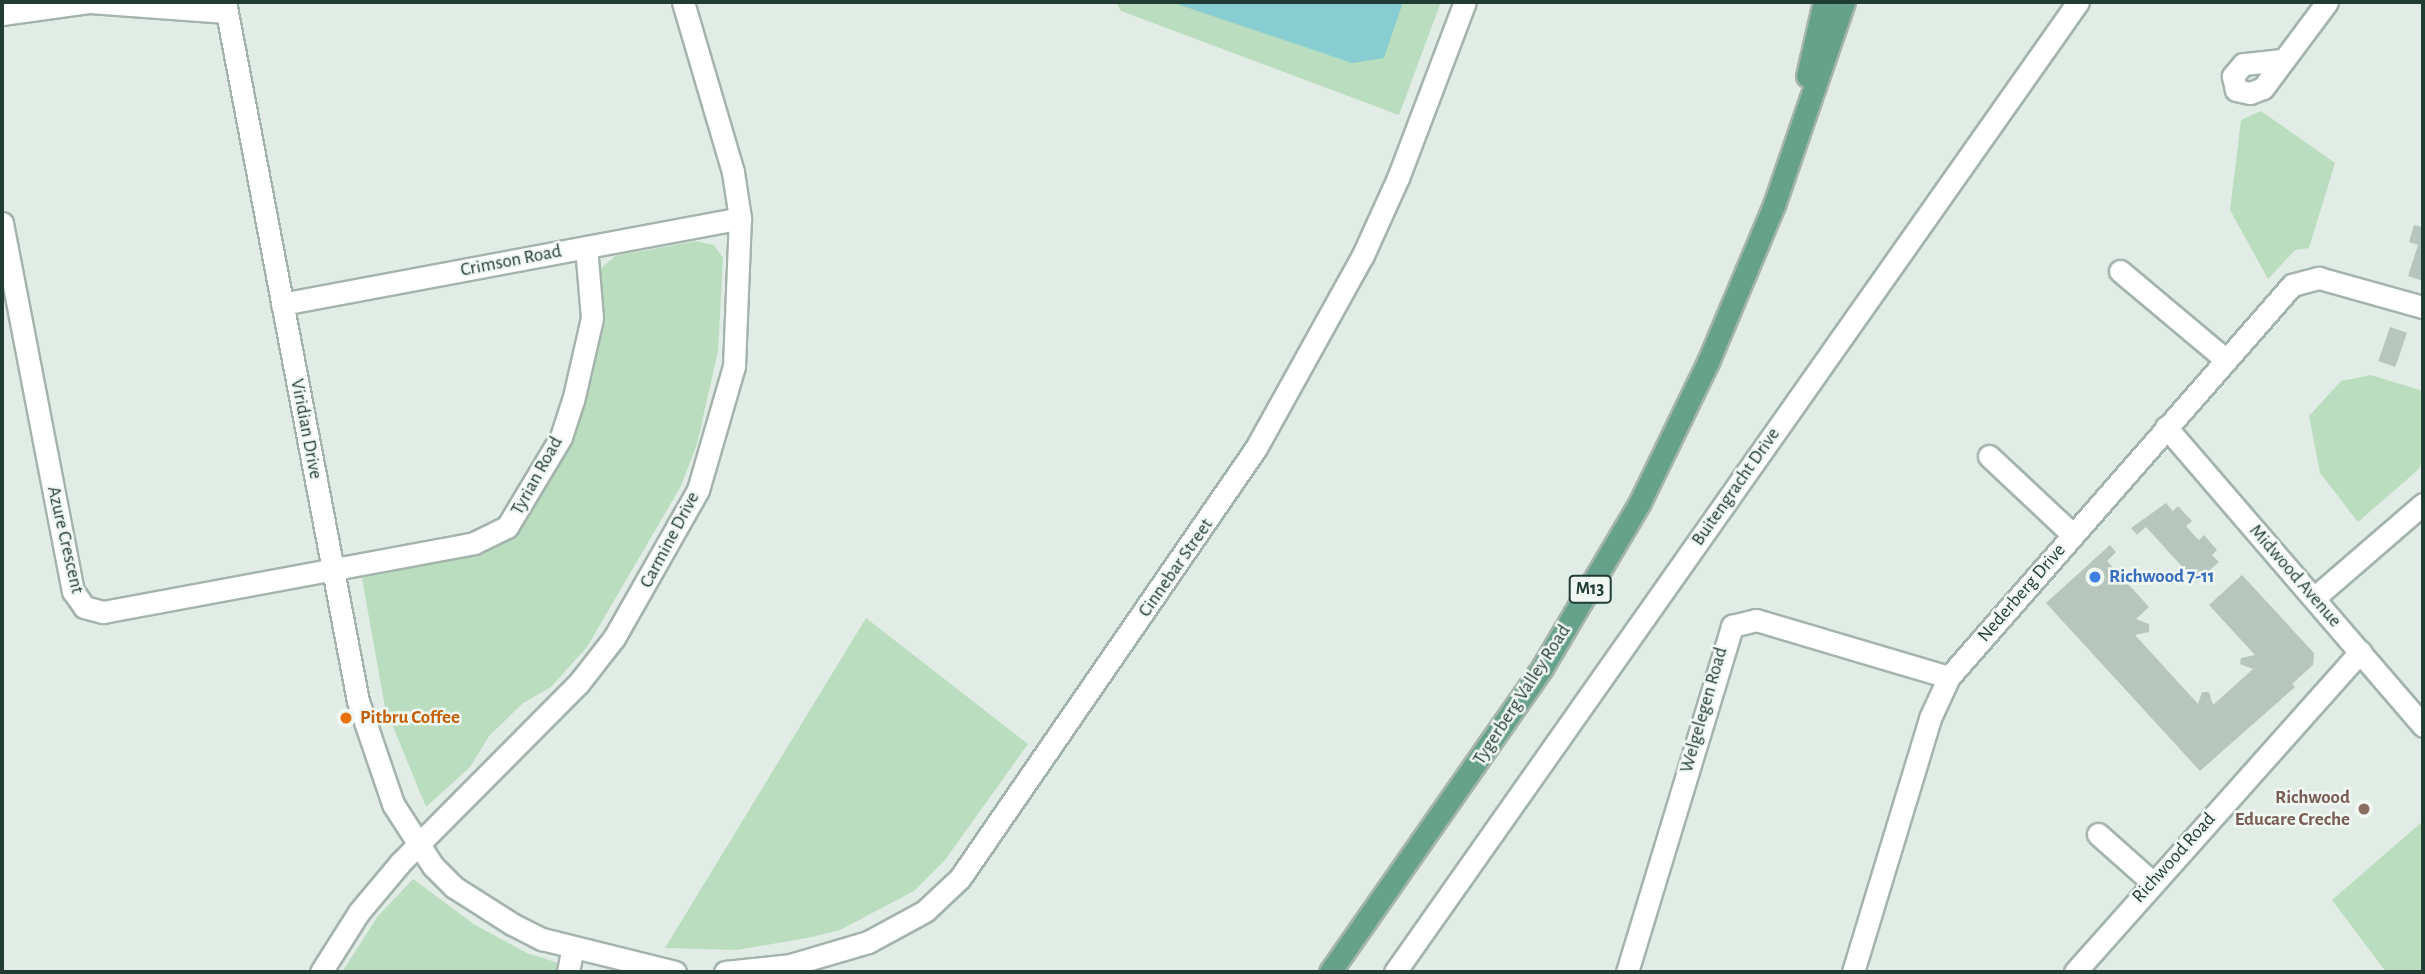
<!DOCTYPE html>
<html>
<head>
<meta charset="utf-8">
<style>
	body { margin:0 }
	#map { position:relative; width:2425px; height:974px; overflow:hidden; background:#e1ece6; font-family:"Alegreya Sans",sans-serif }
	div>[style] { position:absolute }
	.green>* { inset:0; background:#baddbf }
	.water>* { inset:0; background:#88cdd1 }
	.building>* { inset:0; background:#b6c6be; transform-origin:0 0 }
	.roads { filter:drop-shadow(2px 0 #a4b4ac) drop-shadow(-2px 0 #a4b4ac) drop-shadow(0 2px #a4b4ac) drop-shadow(0 -2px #a4b4ac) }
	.minor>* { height:21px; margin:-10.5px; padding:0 10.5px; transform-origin:10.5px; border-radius:10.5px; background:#fff }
	.major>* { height:21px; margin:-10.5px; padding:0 10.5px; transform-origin:10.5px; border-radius:10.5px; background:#65a18b }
	.dots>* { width:19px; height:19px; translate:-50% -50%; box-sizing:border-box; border:4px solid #f1f8f4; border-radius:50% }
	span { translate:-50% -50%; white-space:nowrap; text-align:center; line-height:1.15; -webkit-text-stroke:5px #f1f8f4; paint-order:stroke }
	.shield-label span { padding:2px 5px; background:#f1f8f4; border:2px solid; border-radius:5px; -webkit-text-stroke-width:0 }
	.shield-label { font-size:18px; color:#213c32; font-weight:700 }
	.street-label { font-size:19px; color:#213c32 }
	.shop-label { font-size:19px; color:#366cbe; font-weight:700 }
	.left { translate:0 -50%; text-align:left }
	.food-label { font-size:19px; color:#c56008; font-weight:700 }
	.education-label { font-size:19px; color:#785e54; font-weight:700 }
	.right { translate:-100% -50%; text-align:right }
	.frame { position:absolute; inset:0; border:4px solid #213c32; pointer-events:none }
</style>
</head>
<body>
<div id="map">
	<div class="green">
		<i style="clip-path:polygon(1116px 2px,1441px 2px,1399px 115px,1121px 11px)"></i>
		<i style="clip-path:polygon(2261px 111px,2335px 163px,2309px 248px,2295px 250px,2268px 279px,2230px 210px,2241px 120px)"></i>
		<i style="clip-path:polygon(696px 241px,714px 245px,723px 258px,718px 351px,697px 444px,681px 486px,587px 647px,551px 687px,522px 704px,489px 736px,470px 767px,426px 807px,385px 707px,361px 573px,494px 546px,509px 539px,568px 442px,600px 294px,599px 270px,615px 256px)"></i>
		<i style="clip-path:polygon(2371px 375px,2423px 391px,2423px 456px,2419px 469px,2358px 522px,2320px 473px,2309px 416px,2341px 381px)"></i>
		<i style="clip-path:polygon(866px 618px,1028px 744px,945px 860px,914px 891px,840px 930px,812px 937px,737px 950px,665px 948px)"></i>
		<i style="clip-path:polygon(2423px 821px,2423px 972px,2386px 972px,2332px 900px)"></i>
		<i style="clip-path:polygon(413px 879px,475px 925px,527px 953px,587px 972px,342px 972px,378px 916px)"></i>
	</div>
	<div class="water">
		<i style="clip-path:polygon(1171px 2px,1403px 2px,1384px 58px,1352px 63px)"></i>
	</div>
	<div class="building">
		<i style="clip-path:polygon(2414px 225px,2423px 227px,2423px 281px,2408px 276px,2418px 245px,2409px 242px)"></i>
		<i style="left:2390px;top:327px;width:18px;height:36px;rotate:19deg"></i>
		<i style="clip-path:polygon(2166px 503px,2173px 511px,2178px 506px,2192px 521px,2186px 526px,2192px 533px,2199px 540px,2204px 535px,2217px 550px,2212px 555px,2219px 562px,2196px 582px,2146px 527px,2137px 535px,2131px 528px)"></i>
		<i style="clip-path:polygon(2110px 545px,2116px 552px,2107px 561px,2149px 607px,2136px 619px,2149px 624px,2149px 632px,2135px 635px,2198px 704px,2202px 692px,2209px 692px,2213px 705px,2253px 669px,2240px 664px,2241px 658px,2255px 655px,2209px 605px,2242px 575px,2314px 653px,2313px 665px,2292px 684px,2295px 687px,2200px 771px,2046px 603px)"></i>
	</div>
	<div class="roads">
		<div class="minor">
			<i style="left:225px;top:2px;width:712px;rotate:79.23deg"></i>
			<i style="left:358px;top:701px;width:109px;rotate:71.2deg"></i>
			<i style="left:393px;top:804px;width:74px;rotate:57.2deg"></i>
			<i style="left:433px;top:866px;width:30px;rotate:45deg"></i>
			<i style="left:454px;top:887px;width:69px;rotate:32.5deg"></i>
			<i style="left:512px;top:924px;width:34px;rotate:27deg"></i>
			<i style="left:542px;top:939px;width:137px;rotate:13.9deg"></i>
			<i style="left:2px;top:14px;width:89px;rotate:-7.8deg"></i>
			<i style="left:90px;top:2px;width:137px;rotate:4.2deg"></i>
			<i style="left:2282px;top:60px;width:39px;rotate:174deg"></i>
			<i style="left:2243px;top:64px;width:16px;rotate:130deg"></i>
			<i style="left:2233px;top:76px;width:14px;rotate:78deg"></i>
			<i style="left:2236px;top:90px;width:14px;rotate:12deg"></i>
			<i style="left:2250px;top:93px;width:14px;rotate:-21deg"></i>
			<i style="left:2263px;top:88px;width:107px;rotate:-53.3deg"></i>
			<i style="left:2px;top:223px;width:375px;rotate:79.1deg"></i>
			<i style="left:73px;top:591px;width:19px;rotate:55deg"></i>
			<i style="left:84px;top:607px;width:20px;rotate:15deg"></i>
			<i style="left:103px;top:612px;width:377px;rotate:-10.5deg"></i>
			<i style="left:474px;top:543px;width:37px;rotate:-26deg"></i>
			<i style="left:507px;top:527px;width:105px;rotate:-59deg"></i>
			<i style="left:561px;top:437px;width:38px;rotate:-72deg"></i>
			<i style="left:573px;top:401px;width:85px;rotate:-77.1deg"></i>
			<i style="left:592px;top:318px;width:71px;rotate:-94.8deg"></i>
			<i style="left:2120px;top:271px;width:137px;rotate:40deg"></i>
			<i style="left:282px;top:304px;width:466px;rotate:-10.6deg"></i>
			<i style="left:2166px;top:427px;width:394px;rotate:49.3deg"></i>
			<i style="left:1989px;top:456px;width:114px;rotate:43.2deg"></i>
			<i style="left:2314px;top:598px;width:144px;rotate:-40.8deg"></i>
			<i style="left:2098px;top:834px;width:72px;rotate:41.6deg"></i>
			<i style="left:321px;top:972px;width:71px;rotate:-57.7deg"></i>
			<i style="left:359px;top:912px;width:64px;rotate:-50.1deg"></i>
			<i style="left:400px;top:863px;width:252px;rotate:-45.2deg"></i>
			<i style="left:578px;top:684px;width:58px;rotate:-52deg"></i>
			<i style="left:614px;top:638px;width:170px;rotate:-60.4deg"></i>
			<i style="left:698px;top:490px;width:129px;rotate:-73.8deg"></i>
			<i style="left:734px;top:366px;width:148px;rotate:-87.7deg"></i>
			<i style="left:740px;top:218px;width:47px;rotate:-98.7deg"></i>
			<i style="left:733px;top:172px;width:177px;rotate:-106.4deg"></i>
			<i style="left:568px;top:972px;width:25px;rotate:-79deg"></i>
			<i style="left:725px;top:972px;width:65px;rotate:-6.1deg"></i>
			<i style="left:790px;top:965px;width:81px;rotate:-16.4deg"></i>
			<i style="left:868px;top:942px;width:65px;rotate:-28.5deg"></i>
			<i style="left:925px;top:911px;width:48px;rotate:-43.3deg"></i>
			<i style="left:960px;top:878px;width:522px;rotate:-55.46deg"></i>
			<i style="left:1256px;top:448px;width:221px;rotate:-61deg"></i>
			<i style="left:1363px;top:255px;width:85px;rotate:-65.6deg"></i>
			<i style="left:1398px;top:178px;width:188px;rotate:-69.2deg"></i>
			<i style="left:1395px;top:972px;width:1186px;rotate:-54.85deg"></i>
			<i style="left:1627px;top:972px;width:362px;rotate:-73.1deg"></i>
			<i style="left:1732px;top:626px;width:25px;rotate:-14deg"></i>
			<i style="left:1756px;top:620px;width:201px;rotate:16.5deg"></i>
			<i style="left:1853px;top:972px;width:265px;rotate:-73.1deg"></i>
			<i style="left:1930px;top:718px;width:45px;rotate:-65.1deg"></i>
			<i style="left:1949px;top:677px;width:521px;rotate:-48.81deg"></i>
			<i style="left:2292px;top:285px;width:28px;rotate:-15deg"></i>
			<i style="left:2319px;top:278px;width:108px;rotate:15.6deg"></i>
			<i style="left:2075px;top:972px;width:429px;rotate:-48.3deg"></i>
		</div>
		<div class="major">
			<i style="left:1807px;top:76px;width:76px;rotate:-77.1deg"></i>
			<i style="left:1330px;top:972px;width:371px;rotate:-55.1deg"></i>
			<i style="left:1542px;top:668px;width:193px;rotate:-59.4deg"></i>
			<i style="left:1640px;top:502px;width:156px;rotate:-64.1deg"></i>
			<i style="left:1708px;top:362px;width:170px;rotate:-67.2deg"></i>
			<i style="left:1774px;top:205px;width:215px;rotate:-71deg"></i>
		</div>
	</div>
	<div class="dots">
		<i style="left:2095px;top:577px;background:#3f7fe0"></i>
		<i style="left:346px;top:718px;background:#e8710a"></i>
		<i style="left:2364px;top:809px;background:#8d6e63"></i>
	</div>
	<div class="shield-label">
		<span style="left:1590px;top:589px">M13</span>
	</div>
	<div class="street-label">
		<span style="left:511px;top:261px;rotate:-11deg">Crimson Road</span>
		<span style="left:306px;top:429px;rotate:79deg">Viridian Drive</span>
		<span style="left:537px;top:476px;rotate:-61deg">Tyrian Road</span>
		<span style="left:1736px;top:487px;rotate:-55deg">Buitengracht Drive</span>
		<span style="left:65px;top:540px;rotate:77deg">Azure Crescent</span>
		<span style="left:670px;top:540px;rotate:-62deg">Carmine Drive</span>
		<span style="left:1176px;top:568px;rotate:-55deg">Cinnebar Street</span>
		<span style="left:2295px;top:576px;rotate:49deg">Midwood Avenue</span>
		<span style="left:2022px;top:593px;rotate:-49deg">Nederberg Drive</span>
		<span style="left:1522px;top:695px;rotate:-57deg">Tygerberg Valley Road</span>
		<span style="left:1704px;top:710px;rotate:-74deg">Welgelegen Road</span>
		<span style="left:2174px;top:858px;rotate:-48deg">Richwood Road</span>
	</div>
	<div class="shop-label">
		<span class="left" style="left:2109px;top:577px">Richwood 7-11</span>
	</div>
	<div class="food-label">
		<span class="left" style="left:360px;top:718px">Pitbru Coffee</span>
	</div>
	<div class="education-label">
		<span class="right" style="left:2350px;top:809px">Richwood<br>Educare Creche</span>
	</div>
	<div class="frame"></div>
</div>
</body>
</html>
